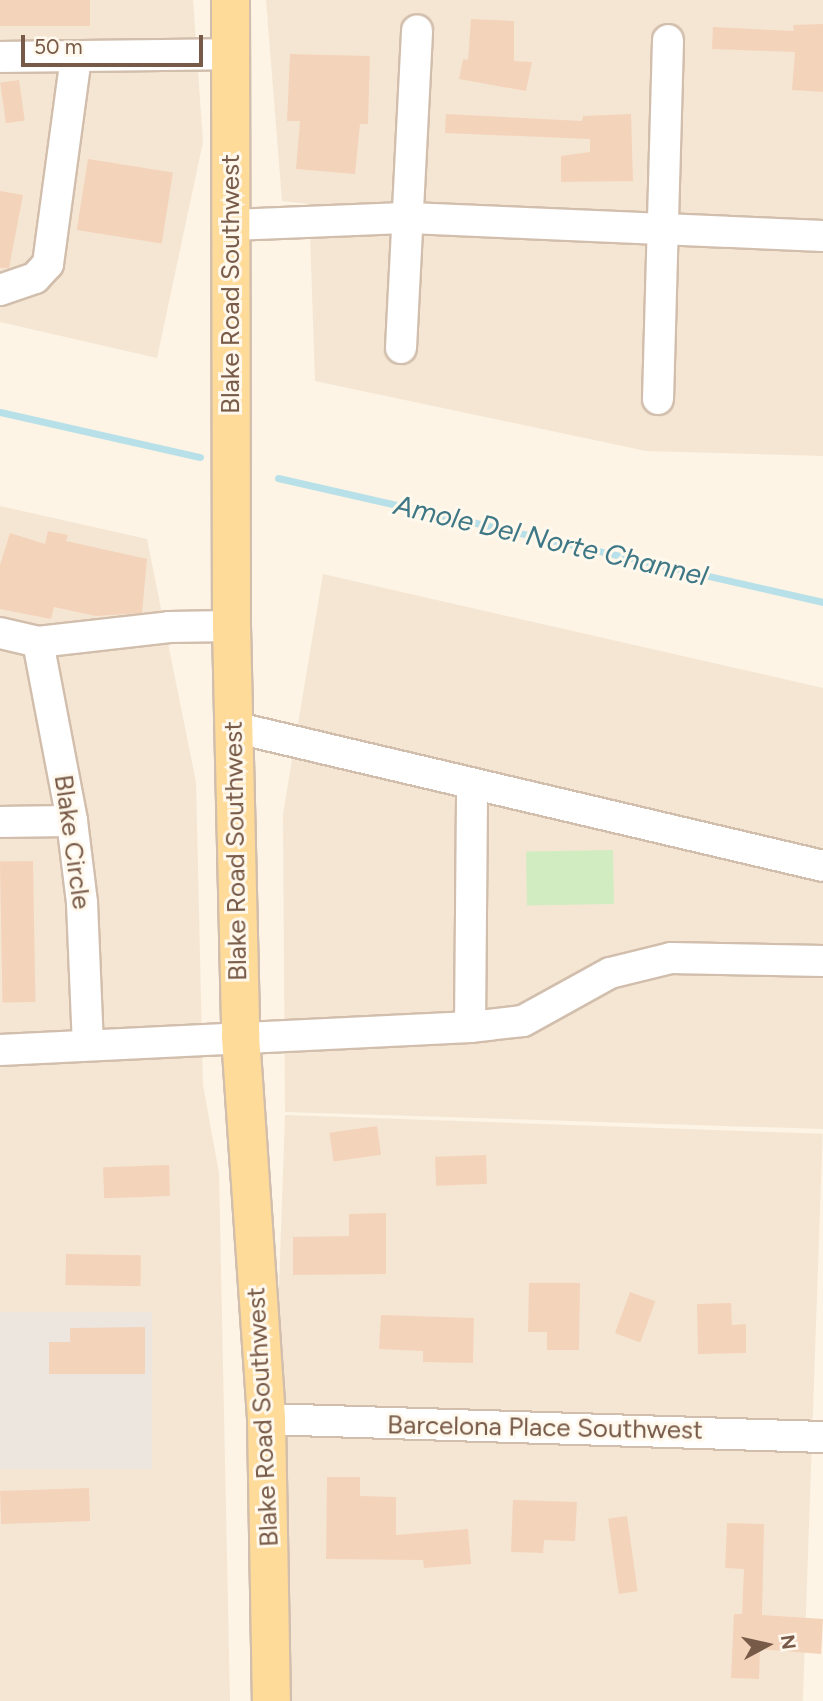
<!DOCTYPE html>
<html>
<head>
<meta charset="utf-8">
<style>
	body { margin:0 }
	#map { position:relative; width:823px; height:1701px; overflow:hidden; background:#fdf4e5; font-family:Figtree,sans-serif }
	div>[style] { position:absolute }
	.residential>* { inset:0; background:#f5e6d3; transform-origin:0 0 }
	.industrial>* { inset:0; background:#ede6df; transform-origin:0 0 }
	.green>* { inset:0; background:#d2ecc2; transform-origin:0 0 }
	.stream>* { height:7px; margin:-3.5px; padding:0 3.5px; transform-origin:3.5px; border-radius:3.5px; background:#b8e0e8 }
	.building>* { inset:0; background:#f4d3bb; transform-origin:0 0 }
	.roads { filter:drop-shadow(2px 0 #d2beac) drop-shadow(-2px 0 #d2beac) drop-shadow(0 2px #d2beac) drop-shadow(0 -2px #d2beac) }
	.minor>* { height:30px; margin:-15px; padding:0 15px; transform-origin:15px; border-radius:15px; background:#fff }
	.major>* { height:37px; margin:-18.5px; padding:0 18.5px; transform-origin:18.5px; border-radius:18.5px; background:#ffdb9a }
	span { translate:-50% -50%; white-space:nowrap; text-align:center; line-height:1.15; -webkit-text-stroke:6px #fff8ec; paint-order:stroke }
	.street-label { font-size:26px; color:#785a48 }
	.water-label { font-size:28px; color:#3e7785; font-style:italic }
	.north { position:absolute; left:732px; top:1610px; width:70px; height:70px; -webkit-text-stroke:5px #fff8ec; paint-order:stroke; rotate:82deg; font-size:19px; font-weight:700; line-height:28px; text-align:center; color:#785a48 }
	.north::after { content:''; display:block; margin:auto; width:24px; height:32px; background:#785a48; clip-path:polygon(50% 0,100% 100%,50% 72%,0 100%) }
	.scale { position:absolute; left:21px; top:35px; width:182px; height:32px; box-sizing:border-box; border:4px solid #785a48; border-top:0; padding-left:9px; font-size:21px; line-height:24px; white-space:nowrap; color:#785a48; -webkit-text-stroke:5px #fff8ec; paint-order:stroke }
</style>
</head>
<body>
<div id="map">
	<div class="residential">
		<i style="clip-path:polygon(0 0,193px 0,203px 142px,157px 358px,0 322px)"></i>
		<i style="clip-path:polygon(266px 0,823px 0,823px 456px,646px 451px,315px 381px,309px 204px,282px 201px)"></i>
		<i style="clip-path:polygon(0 506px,147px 539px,196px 782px,203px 1085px,219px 1173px,230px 1701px,0 1701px)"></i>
		<i style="clip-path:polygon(323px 574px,823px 688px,823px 1129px,285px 1112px,283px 814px)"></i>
		<i style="left:285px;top:1115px;width:538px;height:586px;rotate:2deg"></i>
	</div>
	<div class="industrial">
		<i style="left:152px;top:1312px;width:157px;height:152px;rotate:90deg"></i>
	</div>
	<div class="green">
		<i style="left:613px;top:850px;width:54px;height:87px;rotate:89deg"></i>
	</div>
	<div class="stream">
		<i style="left:0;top:412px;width:205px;rotate:12.7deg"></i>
		<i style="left:278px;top:478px;width:559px;rotate:12.82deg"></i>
	</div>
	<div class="building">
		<i style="left:0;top:0;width:90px;height:26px"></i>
		<i style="clip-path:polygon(471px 19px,514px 21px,514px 61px,532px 62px,526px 91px,459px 79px,463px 59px,468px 60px)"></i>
		<i style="clip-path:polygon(823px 24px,823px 92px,792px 90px,795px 52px,712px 49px,713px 27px,794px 31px,793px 25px)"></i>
		<i style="clip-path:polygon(290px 54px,370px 56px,368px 124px,360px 124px,355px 174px,296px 169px,300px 121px,287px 121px)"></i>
		<i style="left:19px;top:80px;width:41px;height:19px;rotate:82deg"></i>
		<i style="clip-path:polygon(446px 114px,582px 121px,583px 116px,631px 114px,633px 181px,561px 182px,561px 156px,590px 152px,590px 139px,445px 133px)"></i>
		<i style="left:88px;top:159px;width:86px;height:72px;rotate:9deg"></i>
		<i style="clip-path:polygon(0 191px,23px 195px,9px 268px,0 268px)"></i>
		<i style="clip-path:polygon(48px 531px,68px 535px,66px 541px,147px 559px,142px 613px,96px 616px,54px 607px,51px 619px,0 609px,0 565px,10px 533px,45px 544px)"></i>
		<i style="left:33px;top:861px;width:141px;height:33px;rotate:89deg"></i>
		<i style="left:377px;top:1126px;width:29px;height:48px;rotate:82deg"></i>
		<i style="left:486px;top:1155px;width:29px;height:51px;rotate:88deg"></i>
		<i style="left:169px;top:1165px;width:31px;height:66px;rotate:88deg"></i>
		<i style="clip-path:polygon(386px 1213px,386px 1274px,293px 1275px,293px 1237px,349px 1236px,349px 1214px)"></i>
		<i style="left:66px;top:1254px;width:75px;height:31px;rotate:1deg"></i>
		<i style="clip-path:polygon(529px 1283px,580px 1283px,579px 1350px,547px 1350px,547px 1332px,528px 1332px)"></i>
		<i style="left:630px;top:1292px;width:27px;height:44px;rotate:20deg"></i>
		<i style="clip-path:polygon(731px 1303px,732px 1325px,746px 1324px,746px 1353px,698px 1354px,697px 1304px)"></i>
		<i style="clip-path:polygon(381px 1315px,474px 1318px,473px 1363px,423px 1362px,423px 1351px,379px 1349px)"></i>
		<i style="clip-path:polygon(145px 1327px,145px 1374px,49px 1374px,49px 1342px,70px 1342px,70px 1328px)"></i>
		<i style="clip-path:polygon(327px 1477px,360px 1477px,360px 1496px,396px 1497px,396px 1535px,468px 1529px,471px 1564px,424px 1568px,423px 1560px,326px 1559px)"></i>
		<i style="left:89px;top:1488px;width:33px;height:89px;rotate:88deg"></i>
		<i style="clip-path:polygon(513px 1500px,577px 1502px,575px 1541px,544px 1540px,543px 1553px,511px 1552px)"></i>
		<i style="left:627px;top:1516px;width:76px;height:19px;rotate:82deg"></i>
		<i style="clip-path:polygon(727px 1523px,764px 1524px,762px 1615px,823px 1619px,821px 1654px,760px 1649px,759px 1679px,731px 1678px,734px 1614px,742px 1614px,744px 1569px,725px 1568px)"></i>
	</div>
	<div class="roads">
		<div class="minor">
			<i style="left:0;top:57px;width:230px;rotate:-0.7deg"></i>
			<i style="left:232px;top:225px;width:178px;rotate:-2.3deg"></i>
			<i style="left:410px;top:218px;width:413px;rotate:2.5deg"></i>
			<i style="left:0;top:290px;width:37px;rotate:-19deg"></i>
			<i style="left:35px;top:278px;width:19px;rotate:-47deg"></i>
			<i style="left:48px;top:264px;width:210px;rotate:-82.3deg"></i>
			<i style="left:401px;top:348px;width:318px;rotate:-87.1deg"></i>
			<i style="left:658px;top:399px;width:359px;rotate:-88.4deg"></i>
			<i style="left:0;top:633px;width:39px;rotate:13deg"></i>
			<i style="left:38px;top:642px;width:132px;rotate:-6.5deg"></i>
			<i style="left:169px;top:627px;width:62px;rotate:-0.9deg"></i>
			<i style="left:38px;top:642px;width:182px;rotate:79.2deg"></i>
			<i style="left:72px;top:821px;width:83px;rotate:83deg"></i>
			<i style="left:82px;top:903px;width:141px;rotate:87.6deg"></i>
			<i style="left:233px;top:727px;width:606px;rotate:13.26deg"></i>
			<i style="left:0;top:822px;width:72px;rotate:-0.8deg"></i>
			<i style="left:470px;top:1027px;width:241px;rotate:-89.5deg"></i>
			<i style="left:0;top:1050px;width:471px;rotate:-2.8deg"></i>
			<i style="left:470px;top:1027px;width:53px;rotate:-6.5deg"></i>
			<i style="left:523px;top:1021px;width:99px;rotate:-28.9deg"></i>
			<i style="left:610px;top:973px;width:63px;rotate:-13.8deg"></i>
			<i style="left:671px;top:958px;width:152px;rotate:1.1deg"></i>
			<i style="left:266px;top:1419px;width:557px;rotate:1.85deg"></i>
		</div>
		<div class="major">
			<i style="left:230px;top:0;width:626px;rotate:89.91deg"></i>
			<i style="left:231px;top:626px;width:410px;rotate:88.7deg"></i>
			<i style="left:240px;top:1036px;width:384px;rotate:86.1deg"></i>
			<i style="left:266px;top:1419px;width:282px;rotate:89deg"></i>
		</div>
	</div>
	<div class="street-label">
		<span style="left:231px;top:284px;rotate:-90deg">Blake Road Southwest</span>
		<span style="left:72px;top:842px;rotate:82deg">Blake Circle</span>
		<span style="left:236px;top:851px;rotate:-91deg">Blake Road Southwest</span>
		<span style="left:263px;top:1417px;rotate:-93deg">Blake Road Southwest</span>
		<span style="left:545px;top:1428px;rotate:1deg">Barcelona Place Southwest</span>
	</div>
	<div class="water-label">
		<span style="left:551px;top:540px;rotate:13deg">Amole Del Norte Channel</span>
	</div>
	<div class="north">N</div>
	<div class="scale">50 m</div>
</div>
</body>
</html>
